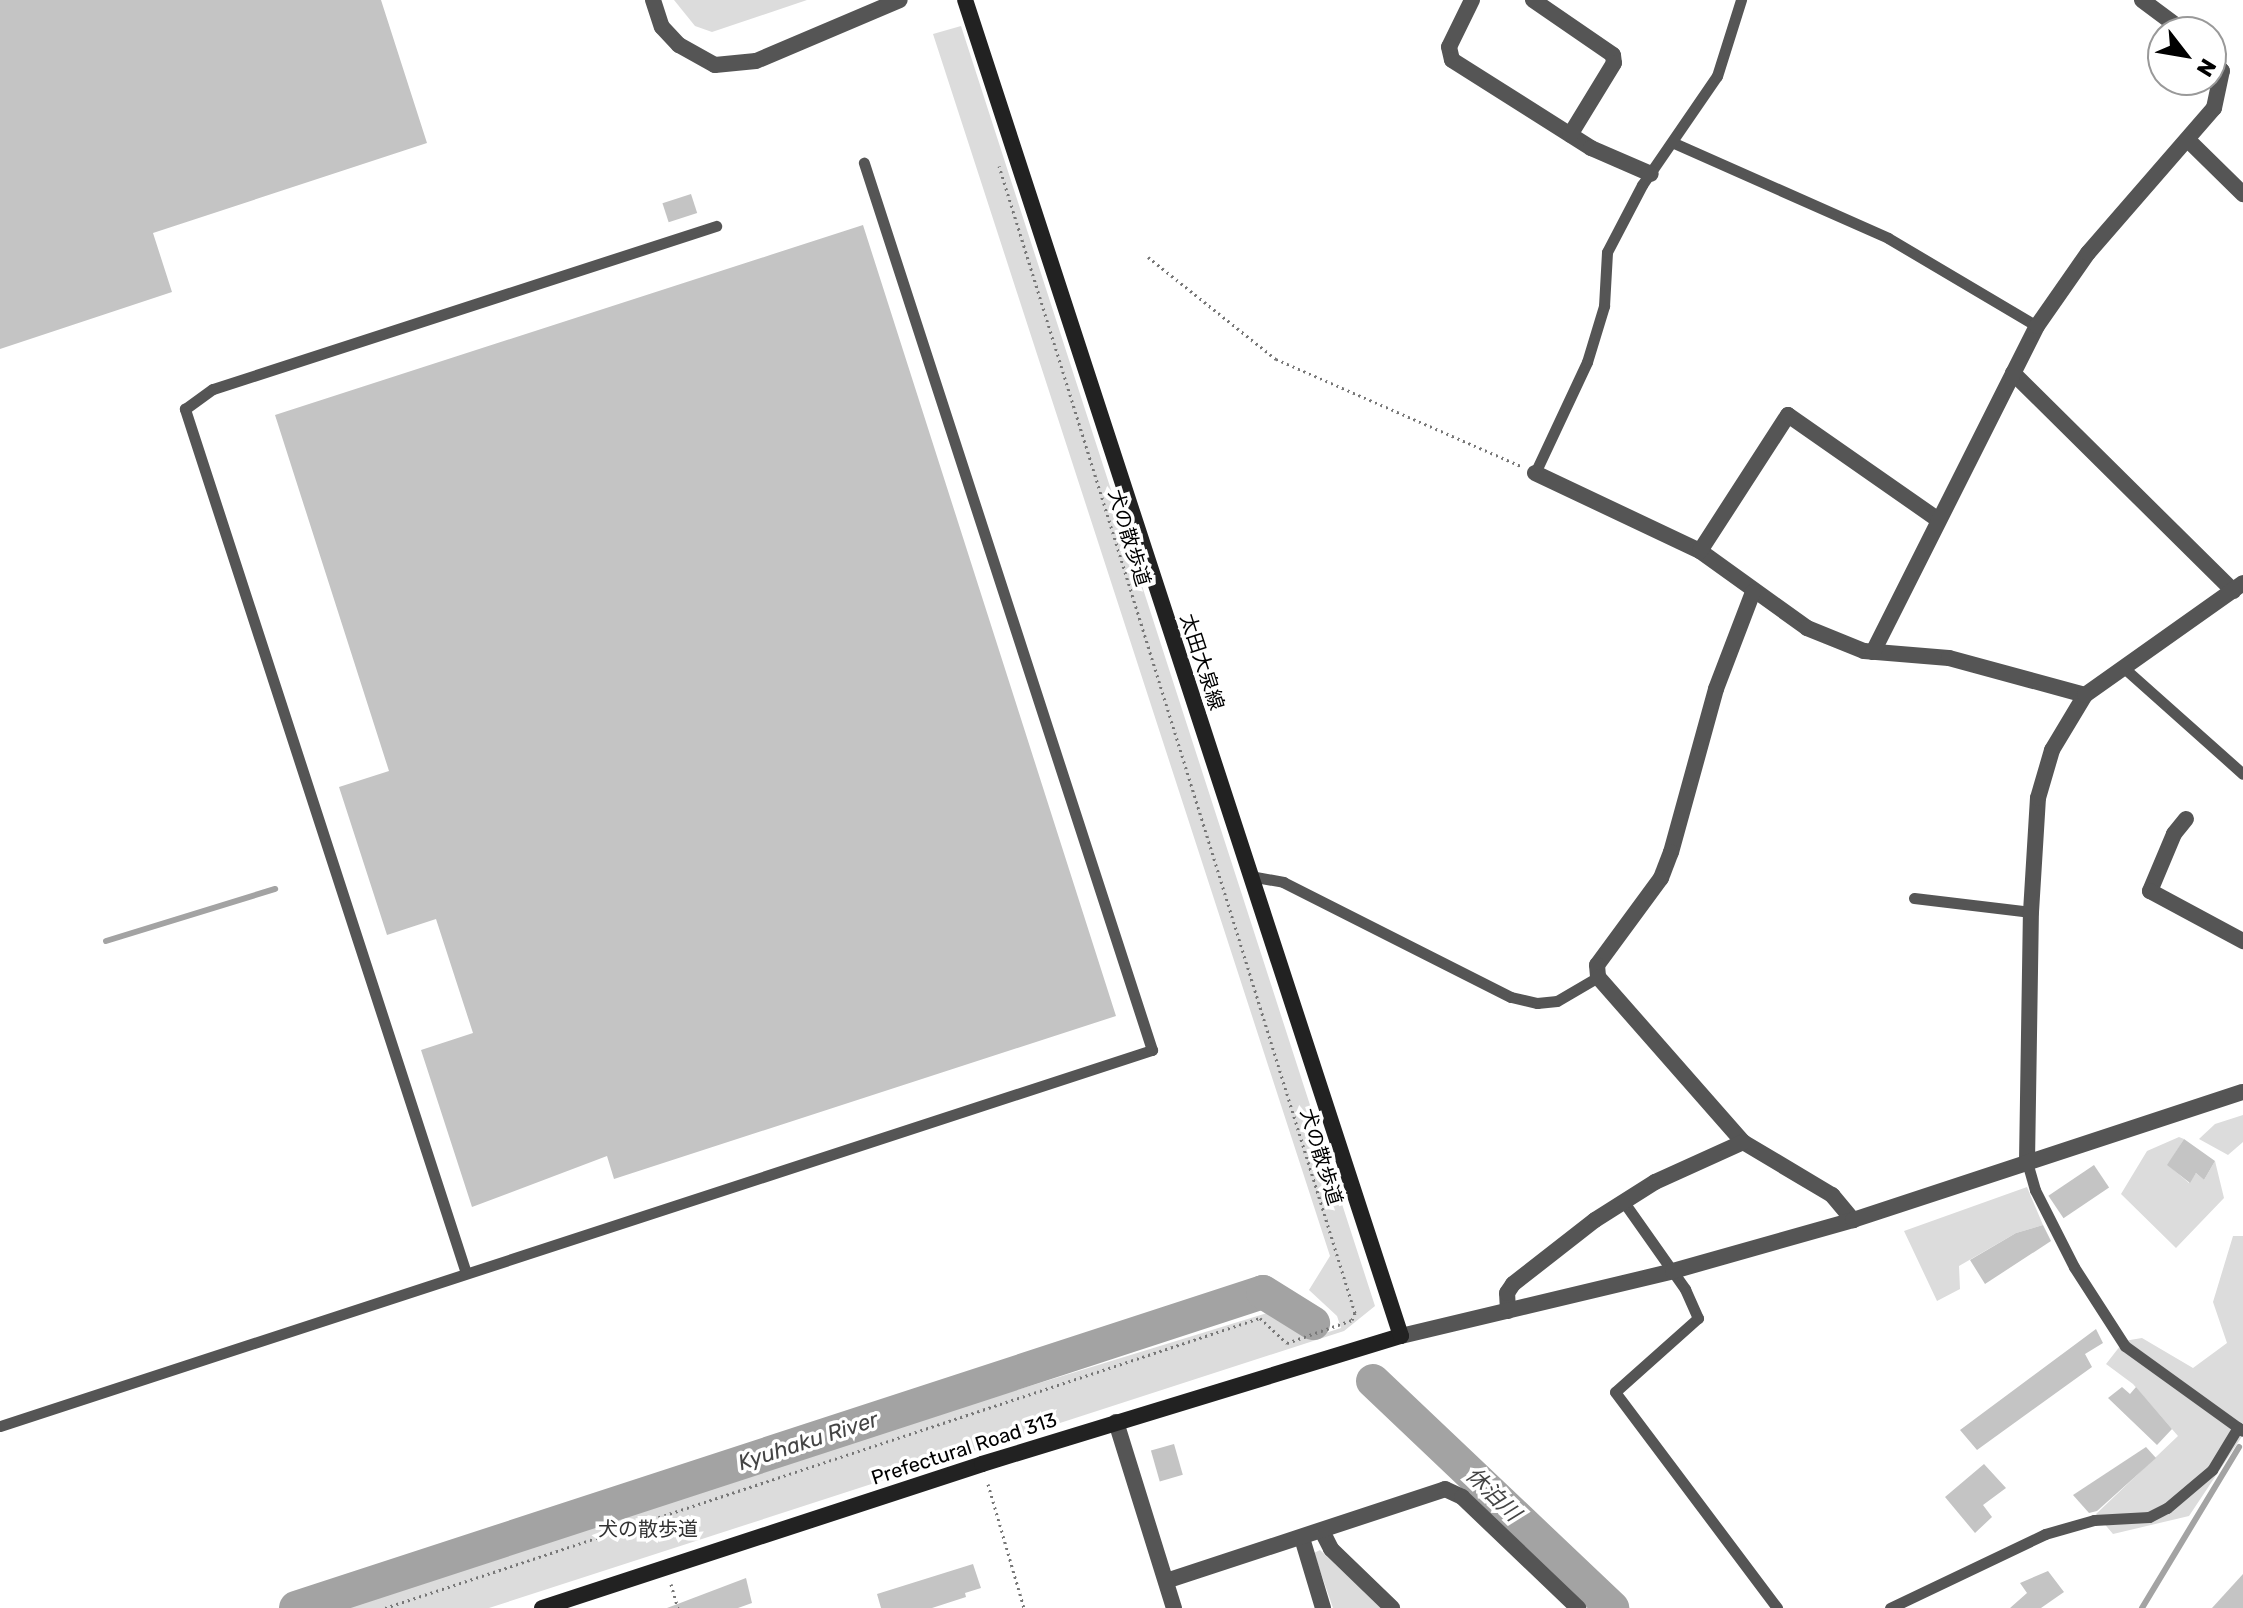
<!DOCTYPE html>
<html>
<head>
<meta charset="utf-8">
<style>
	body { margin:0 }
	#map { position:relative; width:2243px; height:1608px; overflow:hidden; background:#fff; font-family:Rubik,"Noto Sans JP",sans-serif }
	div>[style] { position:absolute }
	.green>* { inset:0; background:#dcdcdc }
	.stream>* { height:6px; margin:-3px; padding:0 3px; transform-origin:3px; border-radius:3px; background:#a3a3a3 }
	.river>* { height:34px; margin:-17px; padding:0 17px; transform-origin:17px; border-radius:17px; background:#a3a3a3 }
	.building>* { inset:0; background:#c4c4c4; transform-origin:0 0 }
	.path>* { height:3px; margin-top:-1.5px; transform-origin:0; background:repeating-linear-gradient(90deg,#777 0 2px,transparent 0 6px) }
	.service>* { height:11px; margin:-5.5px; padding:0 5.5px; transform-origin:5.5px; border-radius:5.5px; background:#555 }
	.minor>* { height:16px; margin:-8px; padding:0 8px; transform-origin:8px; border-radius:8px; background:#555 }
	.tertiary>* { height:16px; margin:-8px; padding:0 8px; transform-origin:8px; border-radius:8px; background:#555 }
	.secondary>* { height:16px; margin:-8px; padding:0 8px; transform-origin:8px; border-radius:8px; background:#222 }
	span { translate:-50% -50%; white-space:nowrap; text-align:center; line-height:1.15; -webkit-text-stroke:7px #fff; paint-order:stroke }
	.street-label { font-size:20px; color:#000 }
	.park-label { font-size:20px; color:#333 }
	.water-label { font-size:22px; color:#444; font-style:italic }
	.north { position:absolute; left:2147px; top:16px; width:80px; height:80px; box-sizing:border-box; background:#fff; border:2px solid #999; border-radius:50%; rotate:121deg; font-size:22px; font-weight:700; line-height:32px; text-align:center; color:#000 }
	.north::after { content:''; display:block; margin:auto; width:28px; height:36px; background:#000; clip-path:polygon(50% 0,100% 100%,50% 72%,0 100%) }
</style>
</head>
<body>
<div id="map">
	<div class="green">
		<i style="clip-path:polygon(674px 0,807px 0,712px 32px,695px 26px)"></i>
		<i style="clip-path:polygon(961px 26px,1375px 1306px,1344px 1331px,489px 1608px,333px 1608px,645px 1504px,1274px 1311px,1316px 1336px,1341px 1328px,1337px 1316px,1309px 1290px,1330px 1256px,933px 34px)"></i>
		<i style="clip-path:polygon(2243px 1115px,2243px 1142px,2228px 1155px,2199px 1139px,2215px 1124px)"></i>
		<i style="clip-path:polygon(2179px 1137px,2184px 1139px,2168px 1165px,2189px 1183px,2196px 1173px,2204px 1180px,2215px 1161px,2224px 1198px,2176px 1248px,2121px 1194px,2147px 1151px)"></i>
		<i style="clip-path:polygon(2027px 1187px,2043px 1225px,2016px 1233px,1959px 1266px,1960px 1289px,1937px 1301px,1904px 1231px)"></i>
		<i style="clip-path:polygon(2233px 1236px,2243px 1236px,2243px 1435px,2189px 1516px,2113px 1534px,2096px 1514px,2178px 1436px,2133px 1384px,2106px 1364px,2124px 1341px,2142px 1338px,2193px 1368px,2227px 1343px,2213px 1302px)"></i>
		<i style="clip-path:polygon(1320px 1550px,1382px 1608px,1333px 1608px,1314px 1553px)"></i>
	</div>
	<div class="stream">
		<i style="left:106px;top:941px;width:177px;rotate:-17.1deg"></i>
		<i style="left:2142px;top:1608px;width:188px;rotate:-58.9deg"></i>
	</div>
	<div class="river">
		<i style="left:1373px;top:1381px;width:330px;rotate:43.5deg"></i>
		<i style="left:296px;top:1608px;width:1017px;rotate:-18.1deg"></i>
		<i style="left:1263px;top:1292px;width:59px;rotate:31.8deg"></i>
	</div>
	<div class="building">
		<i style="clip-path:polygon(0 0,381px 0,427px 143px,153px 233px,172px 292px,0 349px)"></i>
		<i style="left:691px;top:194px;width:20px;height:30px;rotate:72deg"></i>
		<i style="clip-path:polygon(863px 225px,1116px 1016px,614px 1179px,607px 1156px,472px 1207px,421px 1050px,473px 1033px,436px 919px,387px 935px,339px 787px,389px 771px,275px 415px)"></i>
		<i style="clip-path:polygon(2184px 1139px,2215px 1161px,2204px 1180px,2196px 1173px,2190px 1183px,2167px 1165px)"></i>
		<i style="left:2094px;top:1165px;width:27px;height:55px;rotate:56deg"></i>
		<i style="clip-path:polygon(2043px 1225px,2051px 1241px,1985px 1284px,1970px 1260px,2016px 1233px)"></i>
		<i style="clip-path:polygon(2096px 1329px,2103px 1343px,2085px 1354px,2092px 1367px,1977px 1450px,1960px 1430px)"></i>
		<i style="clip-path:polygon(2122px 1387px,2130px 1394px,2136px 1387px,2172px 1429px,2157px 1445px,2108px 1398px)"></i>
		<i style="left:1174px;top:1444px;width:32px;height:24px;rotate:74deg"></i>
		<i style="clip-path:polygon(2146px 1447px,2156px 1458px,2097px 1511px,2089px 1513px,2073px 1495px)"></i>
		<i style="clip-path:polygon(1984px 1464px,2006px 1488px,1983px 1505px,1992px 1517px,1975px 1533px,1945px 1497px)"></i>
		<i style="clip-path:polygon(973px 1564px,981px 1588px,965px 1593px,966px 1597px,932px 1608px,881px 1608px,877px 1594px)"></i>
		<i style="clip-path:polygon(2048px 1571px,2064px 1592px,2041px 1608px,2010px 1608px,2027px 1593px,2020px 1583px)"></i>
		<i style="clip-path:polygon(2243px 1574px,2243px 1608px,2212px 1608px)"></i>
		<i style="clip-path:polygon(746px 1578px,752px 1603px,738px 1608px,667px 1608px)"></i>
	</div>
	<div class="path">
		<i style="left:1148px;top:257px;width:164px;rotate:38.6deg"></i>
		<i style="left:1276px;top:359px;width:267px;rotate:23.6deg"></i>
		<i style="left:988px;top:1484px;width:129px;rotate:73.8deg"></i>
		<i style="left:671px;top:1584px;width:25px;rotate:74deg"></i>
		<i style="left:385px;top:1608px;width:922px;rotate:-18.34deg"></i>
		<i style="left:1260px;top:1318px;width:37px;rotate:43deg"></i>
		<i style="left:1287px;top:1343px;width:69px;rotate:-19.5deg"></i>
		<i style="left:1352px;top:1320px;width:8px;rotate:-67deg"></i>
		<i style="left:1355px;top:1313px;width:1201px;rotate:-107.24deg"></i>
	</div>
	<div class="service">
		<i style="left:1674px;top:143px;width:234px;rotate:23.9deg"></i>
		<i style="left:1888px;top:238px;width:173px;rotate:30.6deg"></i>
		<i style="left:1535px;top:473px;width:123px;rotate:-64.9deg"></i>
		<i style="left:1587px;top:362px;width:59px;rotate:-73.1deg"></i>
		<i style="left:1604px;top:306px;width:54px;rotate:-86.8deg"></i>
		<i style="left:1607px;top:252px;width:76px;rotate:-62.4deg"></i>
		<i style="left:1642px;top:185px;width:132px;rotate:-55.5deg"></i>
		<i style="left:1717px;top:76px;width:80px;rotate:-72.5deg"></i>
		<i style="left:2124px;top:668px;width:159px;rotate:41.7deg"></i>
		<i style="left:1250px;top:876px;width:34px;rotate:10deg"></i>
		<i style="left:1283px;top:882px;width:255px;rotate:26.8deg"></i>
		<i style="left:1511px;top:997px;width:27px;rotate:13deg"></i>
		<i style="left:1537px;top:1003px;width:20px;rotate:-6deg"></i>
		<i style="left:1557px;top:1001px;width:48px;rotate:-30.3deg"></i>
		<i style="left:1914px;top:898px;width:118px;rotate:6.8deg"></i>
		<i style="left:2027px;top:1162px;width:29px;rotate:74deg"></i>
		<i style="left:2035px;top:1190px;width:86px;rotate:63.1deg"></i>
		<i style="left:2074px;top:1267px;width:94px;rotate:57.2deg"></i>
		<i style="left:2125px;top:1346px;width:145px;rotate:35.8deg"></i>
		<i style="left:1623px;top:1201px;width:108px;rotate:54.8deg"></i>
		<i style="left:1685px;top:1289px;width:32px;rotate:66deg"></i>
		<i style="left:1698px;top:1318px;width:111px;rotate:138.3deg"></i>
		<i style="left:1615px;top:1392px;width:270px;rotate:53.1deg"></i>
		<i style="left:466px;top:1273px;width:909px;rotate:-108.02deg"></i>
		<i style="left:185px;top:409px;width:34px;rotate:-36deg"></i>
		<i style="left:213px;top:389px;width:529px;rotate:-17.96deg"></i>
		<i style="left:0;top:1426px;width:1212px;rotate:-18.08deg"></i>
		<i style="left:1152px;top:1050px;width:933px;rotate:-107.99deg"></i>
		<i style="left:1890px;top:1608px;width:172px;rotate:-25.5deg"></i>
		<i style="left:2045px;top:1534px;width:51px;rotate:-15.9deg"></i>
		<i style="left:2094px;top:1520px;width:55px;rotate:-3.1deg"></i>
		<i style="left:2149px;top:1517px;width:20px;rotate:-27deg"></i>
		<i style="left:2167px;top:1508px;width:59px;rotate:-40.2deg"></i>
		<i style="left:2212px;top:1470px;width:50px;rotate:-58.8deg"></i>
	</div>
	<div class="minor">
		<i style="left:1472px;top:0;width:52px;rotate:116.1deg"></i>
		<i style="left:1449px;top:47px;width:13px;rotate:77deg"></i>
		<i style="left:1452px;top:60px;width:165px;rotate:32.3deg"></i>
		<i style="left:1591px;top:148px;width:65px;rotate:23.4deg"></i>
		<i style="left:1533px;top:0;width:97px;rotate:34.5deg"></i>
		<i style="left:1613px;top:55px;width:8px;rotate:83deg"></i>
		<i style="left:1614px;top:63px;width:84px;rotate:121.4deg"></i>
		<i style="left:2142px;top:0;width:54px;rotate:36.7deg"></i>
		<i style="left:2189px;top:141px;width:76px;rotate:44.5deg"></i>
		<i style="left:2013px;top:373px;width:310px;rotate:44.7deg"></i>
		<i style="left:1535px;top:473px;width:183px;rotate:25.3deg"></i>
		<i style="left:1700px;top:551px;width:132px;rotate:35.7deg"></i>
		<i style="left:1807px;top:628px;width:61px;rotate:22deg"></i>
		<i style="left:1864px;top:651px;width:85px;rotate:4.7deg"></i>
		<i style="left:1949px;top:658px;width:141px;rotate:15.2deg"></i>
		<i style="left:1700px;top:551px;width:162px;rotate:-57.1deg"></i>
		<i style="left:1788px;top:415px;width:182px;rotate:34.9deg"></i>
		<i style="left:1753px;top:592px;width:104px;rotate:110.9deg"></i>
		<i style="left:1716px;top:689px;width:169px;rotate:105.4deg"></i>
		<i style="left:1671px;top:852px;width:28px;rotate:111deg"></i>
		<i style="left:1661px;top:878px;width:108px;rotate:126.3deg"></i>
		<i style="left:1597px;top:965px;width:12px;rotate:85deg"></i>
		<i style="left:1598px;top:977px;width:220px;rotate:48.7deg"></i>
		<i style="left:1743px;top:1142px;width:104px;rotate:30.8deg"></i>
		<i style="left:1832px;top:1195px;width:33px;rotate:50deg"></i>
		<i style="left:1873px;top:652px;width:365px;rotate:-63.3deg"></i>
		<i style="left:2037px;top:326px;width:89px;rotate:-55.1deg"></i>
		<i style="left:2088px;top:253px;width:192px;rotate:-49deg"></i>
		<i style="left:2214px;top:108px;width:38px;rotate:-78deg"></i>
		<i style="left:2222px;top:71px;width:16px;rotate:-133deg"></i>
		<i style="left:2186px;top:819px;width:19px;rotate:129deg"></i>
		<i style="left:2174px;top:834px;width:62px;rotate:112.8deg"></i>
		<i style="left:2150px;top:891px;width:106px;rotate:28.3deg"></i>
		<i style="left:2027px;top:1162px;width:250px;rotate:-89.1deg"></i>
		<i style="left:2031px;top:912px;width:114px;rotate:-86.5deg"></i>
		<i style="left:2038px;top:798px;width:50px;rotate:-73.7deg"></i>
		<i style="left:2052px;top:750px;width:64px;rotate:-59deg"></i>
		<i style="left:2085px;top:695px;width:194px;rotate:-35.3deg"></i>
		<i style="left:1508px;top:1311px;width:18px;rotate:-93deg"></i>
		<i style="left:1507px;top:1293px;width:11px;rotate:-56deg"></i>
		<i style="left:1513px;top:1284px;width:104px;rotate:-38deg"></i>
		<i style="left:1595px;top:1220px;width:71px;rotate:-32.3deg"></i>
		<i style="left:1655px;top:1182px;width:97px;rotate:-24.4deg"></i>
		<i style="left:1322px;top:1531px;width:20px;rotate:63deg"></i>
		<i style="left:1331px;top:1549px;width:85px;rotate:44deg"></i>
		<i style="left:1302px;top:1538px;width:73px;rotate:73.3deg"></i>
		<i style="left:1166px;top:1581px;width:294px;rotate:-18.2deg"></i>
		<i style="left:1445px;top:1489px;width:19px;rotate:25deg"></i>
		<i style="left:1462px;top:1497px;width:161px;rotate:43.7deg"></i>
	</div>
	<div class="tertiary">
		<i style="left:653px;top:0;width:28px;rotate:72deg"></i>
		<i style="left:662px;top:27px;width:25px;rotate:47deg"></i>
		<i style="left:679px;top:45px;width:41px;rotate:29.1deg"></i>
		<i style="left:715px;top:65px;width:41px;rotate:-5.6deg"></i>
		<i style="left:756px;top:61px;width:156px;rotate:-23deg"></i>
		<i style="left:1401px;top:1336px;width:280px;rotate:-13.4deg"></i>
		<i style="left:1673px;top:1271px;width:187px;rotate:-15.8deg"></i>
		<i style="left:1853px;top:1220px;width:410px;rotate:-18.2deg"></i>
		<i style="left:1116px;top:1422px;width:195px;rotate:72.7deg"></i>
	</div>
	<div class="secondary">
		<i style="left:542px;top:1608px;width:463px;rotate:-18.1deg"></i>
		<i style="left:982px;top:1464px;width:438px;rotate:-17deg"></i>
		<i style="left:1401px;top:1336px;width:1405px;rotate:-108.07deg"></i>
	</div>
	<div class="street-label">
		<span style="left:1129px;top:538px;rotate:73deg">犬の散歩道</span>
		<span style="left:1202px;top:662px;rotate:72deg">太田大泉線</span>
		<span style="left:1321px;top:1157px;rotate:73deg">犬の散歩道</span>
		<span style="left:964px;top:1449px;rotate:-18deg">Prefectural Road 313</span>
	</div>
	<div class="park-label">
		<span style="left:648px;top:1529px">犬の散歩道</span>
	</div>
	<div class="water-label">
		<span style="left:808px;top:1441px;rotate:-18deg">Kyuhaku River</span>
		<span style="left:1493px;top:1494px;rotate:44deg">休泊川</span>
	</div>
	<div class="north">N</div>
</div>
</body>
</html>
